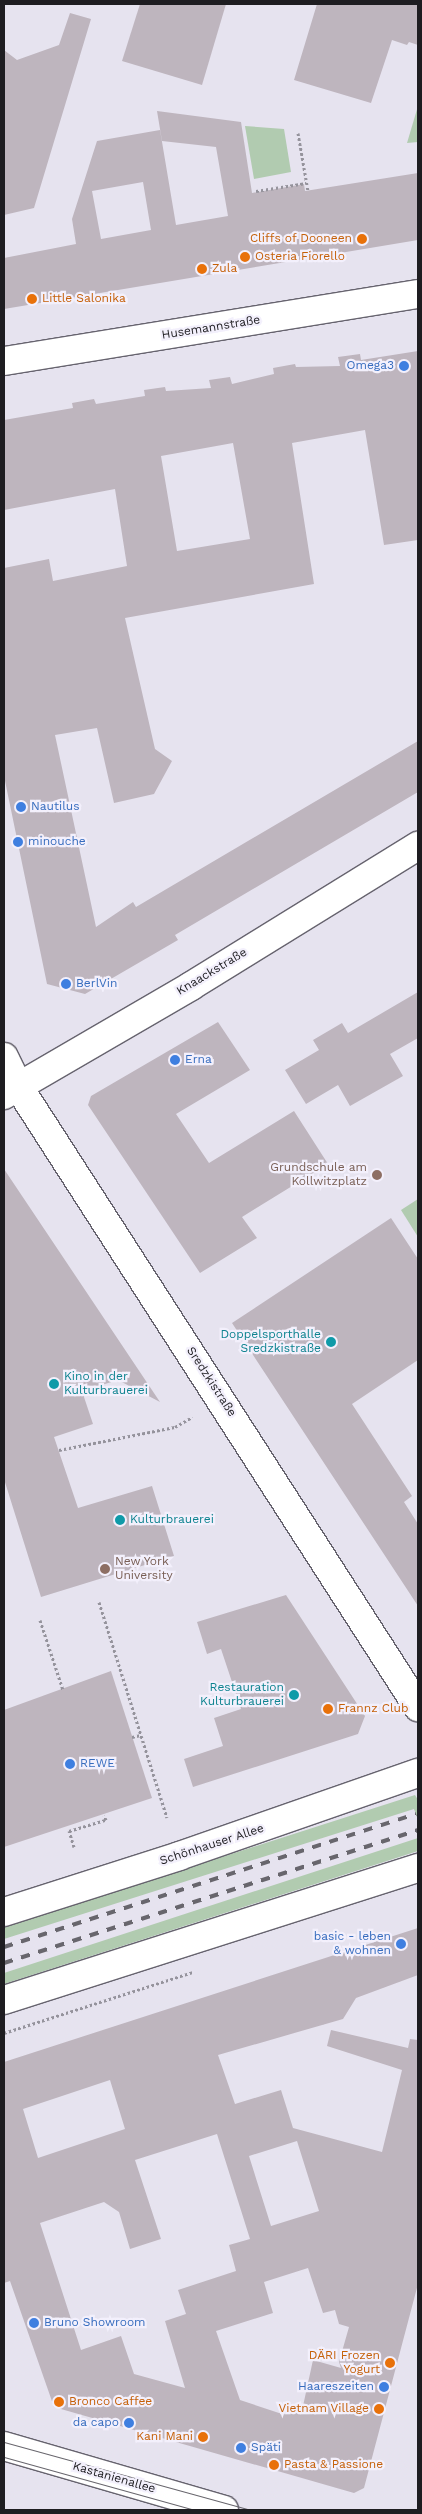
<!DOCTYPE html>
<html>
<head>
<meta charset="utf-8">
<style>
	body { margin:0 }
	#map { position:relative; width:422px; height:2514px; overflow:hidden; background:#e6e3ef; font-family:"Work Sans",sans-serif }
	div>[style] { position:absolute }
	.green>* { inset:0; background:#b1cbb0 }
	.building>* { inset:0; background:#beb5be }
	.path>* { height:3px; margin-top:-1.5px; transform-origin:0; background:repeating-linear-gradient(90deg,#95939c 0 2.5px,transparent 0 5px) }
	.roads { filter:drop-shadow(1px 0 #66636e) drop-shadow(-1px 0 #66636e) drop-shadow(0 1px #66636e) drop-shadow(0 -1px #66636e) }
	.street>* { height:28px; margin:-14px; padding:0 14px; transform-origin:14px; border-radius:14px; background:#fff }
	.secondary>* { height:28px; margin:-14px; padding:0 14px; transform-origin:14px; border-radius:14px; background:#fff }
	.tram>* { height:1px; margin:-0.5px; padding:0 0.5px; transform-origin:0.5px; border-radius:0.5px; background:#68666d }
	.rail>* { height:4px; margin-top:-2px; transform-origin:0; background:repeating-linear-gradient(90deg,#68666d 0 9px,transparent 0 18px) }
	.dots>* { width:14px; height:14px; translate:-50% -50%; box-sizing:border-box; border:2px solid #f3f0fc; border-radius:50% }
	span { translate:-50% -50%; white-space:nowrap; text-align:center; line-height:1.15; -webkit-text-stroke:4.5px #f3f0fc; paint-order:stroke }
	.food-label { font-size:12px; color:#c56008 }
	.right { translate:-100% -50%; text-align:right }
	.left { translate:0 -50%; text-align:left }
	.street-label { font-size:12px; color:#1e1d21 }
	.shop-label { font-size:12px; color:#366cbe }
	.education-label { font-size:12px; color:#785e54 }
	.culture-label { font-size:12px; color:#0d838f }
	.frame { position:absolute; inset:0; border:5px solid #1e1d21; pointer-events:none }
</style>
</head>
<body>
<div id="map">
	<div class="green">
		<i style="clip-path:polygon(418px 106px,418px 142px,407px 143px)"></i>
		<i style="clip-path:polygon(245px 126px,284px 129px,291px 172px,254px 179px)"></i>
		<i style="clip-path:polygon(418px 1199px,418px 1237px,401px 1210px)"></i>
		<i style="clip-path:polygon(415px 1795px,418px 1800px,418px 1820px,414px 1809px,4px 1939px,4px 1927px)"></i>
		<i style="clip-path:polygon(418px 1838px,418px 1851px,4px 1984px,4px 1973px)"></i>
	</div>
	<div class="building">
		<i style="clip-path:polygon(140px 4px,226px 4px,202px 85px,122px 61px)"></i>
		<i style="clip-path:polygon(317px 4px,418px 4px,418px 45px,409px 42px,407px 45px,392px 40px,371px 103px,294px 80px)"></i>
		<i style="clip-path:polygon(70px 13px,91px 19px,34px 208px,4px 215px,4px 50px,17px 60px,59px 45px)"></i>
		<i style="clip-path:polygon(evenodd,157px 111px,241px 122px,252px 193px,304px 184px,305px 191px,418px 173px,418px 240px,4px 309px,4px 258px,76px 244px,72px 219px,97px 141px,160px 130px,176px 225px,228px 216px,216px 147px,162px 141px,157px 111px,143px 182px,151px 230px,101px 239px,92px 191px,143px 182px)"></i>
		<i style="clip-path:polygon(evenodd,418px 351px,418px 540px,384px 545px,365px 430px,292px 443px,314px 584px,125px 618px,155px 749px,172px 761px,154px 794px,114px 803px,97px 728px,55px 735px,96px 927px,133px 902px,136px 907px,418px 741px,418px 792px,175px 935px,178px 940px,85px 994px,47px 984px,4px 776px,4px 568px,49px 559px,53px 581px,127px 566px,115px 489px,4px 510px,4px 420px,73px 408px,72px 403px,94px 399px,96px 404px,145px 396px,144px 390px,165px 387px,166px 391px,211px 388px,209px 380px,230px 377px,232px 384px,274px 374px,273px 368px,295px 364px,296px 367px,340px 366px,338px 357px,360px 354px,361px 360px,418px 351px,233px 443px,250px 539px,177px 551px,161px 456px,233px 443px)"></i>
		<i style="clip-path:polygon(418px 992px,418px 1038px,390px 1054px,403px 1076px,350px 1106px,338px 1085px,306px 1104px,285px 1070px,319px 1050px,313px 1040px,342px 1023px,348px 1033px)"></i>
		<i style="clip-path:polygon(218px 1022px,250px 1070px,176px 1114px,209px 1163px,294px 1111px,328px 1164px,242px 1217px,257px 1238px,200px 1273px,88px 1105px,91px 1096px)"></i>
		<i style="clip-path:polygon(4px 1169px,160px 1402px,118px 1380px,82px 1391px,93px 1424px,54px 1437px,78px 1508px,152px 1486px,174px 1556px,41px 1597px,4px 1479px)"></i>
		<i style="clip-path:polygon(391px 1218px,418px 1259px,418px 1360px,352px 1404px,412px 1496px,404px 1502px,418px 1524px,418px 1606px,232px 1323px)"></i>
		<i style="clip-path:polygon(286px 1595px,365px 1716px,358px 1734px,193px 1787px,184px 1759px,223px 1746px,214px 1718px,241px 1709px,221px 1649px,207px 1654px,197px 1622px)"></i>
		<i style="clip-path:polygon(111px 1671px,152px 1798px,4px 1847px,4px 1710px)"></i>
		<i style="clip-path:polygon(evenodd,418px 1928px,418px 1975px,356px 1998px,343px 2019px,218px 2055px,235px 2104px,281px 2090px,293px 2128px,382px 2152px,402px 2070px,327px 2046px,331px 2030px,408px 2048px,410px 2039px,418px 2040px,418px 2284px,364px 2488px,354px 2493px,54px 2407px,10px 2281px,4px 2283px,4px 2062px,418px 1928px,110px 2080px,125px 2129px,38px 2158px,23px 2109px,110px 2080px,418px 1928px,217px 2134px,250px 2239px,229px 2245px,236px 2271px,178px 2290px,186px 2314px,165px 2321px,185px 2388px,134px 2374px,121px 2336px,81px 2350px,40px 2223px,104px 2202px,119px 2212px,130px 2249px,161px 2239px,135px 2160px,217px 2134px,418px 1928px,297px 2141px,319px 2211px,271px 2226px,249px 2156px,297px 2141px,418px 1928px,308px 2268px,323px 2313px,335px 2310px,339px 2324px,349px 2327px,339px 2362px,341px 2368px,313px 2360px,303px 2406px,279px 2413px,240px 2400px,216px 2331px,273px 2313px,264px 2282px,308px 2268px)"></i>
	</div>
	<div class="path">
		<i style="left:298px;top:133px;width:59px;rotate:80.2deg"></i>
		<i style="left:256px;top:191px;width:51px;rotate:-9.1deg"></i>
		<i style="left:59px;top:1450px;width:118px;rotate:-11.2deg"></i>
		<i style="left:175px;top:1427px;width:20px;rotate:-30deg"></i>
		<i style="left:99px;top:1602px;width:226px;rotate:72.5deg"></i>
		<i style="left:40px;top:1620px;width:74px;rotate:71.8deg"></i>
		<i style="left:132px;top:1737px;width:9px;rotate:-13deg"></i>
		<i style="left:74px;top:1847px;width:17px;rotate:-107deg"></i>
		<i style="left:69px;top:1831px;width:39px;rotate:-17deg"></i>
		<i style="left:106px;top:1820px;width:5px;rotate:-112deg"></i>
		<i style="left:4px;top:2033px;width:199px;rotate:-17.9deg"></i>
	</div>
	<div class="roads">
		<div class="street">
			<i style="left:4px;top:361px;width:419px;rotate:-9.2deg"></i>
			<i style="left:4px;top:1057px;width:32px;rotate:64deg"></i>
			<i style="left:18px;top:1086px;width:739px;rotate:57.21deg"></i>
			<i style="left:4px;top:1095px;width:216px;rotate:-30.2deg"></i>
			<i style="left:191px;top:986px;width:267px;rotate:-31.7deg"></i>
		</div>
		<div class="secondary">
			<i style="left:4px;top:1912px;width:184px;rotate:-17.7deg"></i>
			<i style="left:179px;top:1856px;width:253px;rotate:-19.2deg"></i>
			<i style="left:4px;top:2000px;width:435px;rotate:-17.7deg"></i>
			<i style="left:4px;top:2446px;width:229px;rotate:16.2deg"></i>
		</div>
	</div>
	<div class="tram">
		<i style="left:4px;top:2442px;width:256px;rotate:15.4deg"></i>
		<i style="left:4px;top:2457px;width:198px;rotate:15.5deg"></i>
	</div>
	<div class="rail">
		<i style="left:4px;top:1947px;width:433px;rotate:-17.9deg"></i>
		<i style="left:4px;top:1963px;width:435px;rotate:-17.8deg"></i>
	</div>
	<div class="dots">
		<i style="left:362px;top:239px;background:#e8710a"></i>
		<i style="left:245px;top:257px;background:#e8710a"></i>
		<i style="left:202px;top:269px;background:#e8710a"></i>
		<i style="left:32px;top:299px;background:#e8710a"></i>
		<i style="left:404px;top:366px;background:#3f7fe0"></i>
		<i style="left:21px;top:807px;background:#3f7fe0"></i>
		<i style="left:18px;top:842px;background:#3f7fe0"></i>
		<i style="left:66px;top:984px;background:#3f7fe0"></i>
		<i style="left:175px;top:1060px;background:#3f7fe0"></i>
		<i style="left:377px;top:1175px;background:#8d6e63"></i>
		<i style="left:331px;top:1342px;background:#0f9aa8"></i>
		<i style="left:54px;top:1384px;background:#0f9aa8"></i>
		<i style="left:120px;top:1520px;background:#0f9aa8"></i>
		<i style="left:105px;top:1569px;background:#8d6e63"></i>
		<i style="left:294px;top:1695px;background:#0f9aa8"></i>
		<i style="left:328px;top:1709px;background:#e8710a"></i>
		<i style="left:70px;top:1764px;background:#3f7fe0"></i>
		<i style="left:401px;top:1944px;background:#3f7fe0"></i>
		<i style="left:34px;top:2323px;background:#3f7fe0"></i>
		<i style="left:390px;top:2363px;background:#e8710a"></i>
		<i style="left:384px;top:2387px;background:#3f7fe0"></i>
		<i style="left:59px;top:2402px;background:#e8710a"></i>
		<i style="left:379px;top:2409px;background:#e8710a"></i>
		<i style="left:129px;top:2423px;background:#3f7fe0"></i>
		<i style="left:203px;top:2437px;background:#e8710a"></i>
		<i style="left:241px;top:2448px;background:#3f7fe0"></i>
		<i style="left:274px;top:2465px;background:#e8710a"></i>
	</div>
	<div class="food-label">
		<span class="right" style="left:352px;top:239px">Cliffs of Dooneen</span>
		<span class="left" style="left:255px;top:257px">Osteria Fiorello</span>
		<span class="left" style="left:212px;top:269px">Zula</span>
		<span class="left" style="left:42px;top:299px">Little Salonika</span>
		<span class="left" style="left:338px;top:1709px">Frannz Club</span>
		<span class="right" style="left:380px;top:2363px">DÄRI Frozen<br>Yogurt</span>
		<span class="left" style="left:69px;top:2402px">Bronco Caffee</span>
		<span class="right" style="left:369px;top:2409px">Vietnam Village</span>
		<span class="right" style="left:193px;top:2437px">Kani Mani</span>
		<span class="left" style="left:284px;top:2465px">Pasta &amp; Passione</span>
	</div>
	<div class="street-label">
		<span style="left:211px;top:328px;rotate:-9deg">Husemannstraße</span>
		<span style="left:212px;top:972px;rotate:-31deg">Knaackstraße</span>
		<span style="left:211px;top:1382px;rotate:57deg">Sredzkistraße</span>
		<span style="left:212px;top:1845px;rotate:-18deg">Schönhauser Allee</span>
		<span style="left:114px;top:2478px;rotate:16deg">Kastanienallee</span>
	</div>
	<div class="shop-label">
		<span class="right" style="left:394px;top:366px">Omega3</span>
		<span class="left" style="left:31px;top:807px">Nautilus</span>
		<span class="left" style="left:28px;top:842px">minouche</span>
		<span class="left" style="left:76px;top:984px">BerlVin</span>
		<span class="left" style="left:185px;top:1060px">Erna</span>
		<span class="left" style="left:80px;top:1764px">REWE</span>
		<span class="right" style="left:391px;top:1944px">basic - leben<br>&amp; wohnen</span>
		<span class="left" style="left:44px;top:2323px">Bruno Showroom</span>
		<span class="right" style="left:374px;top:2387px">Haareszeiten</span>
		<span class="right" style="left:119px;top:2423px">da capo</span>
		<span class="left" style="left:251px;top:2448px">Späti</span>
	</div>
	<div class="education-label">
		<span class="right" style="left:367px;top:1175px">Grundschule am<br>Kollwitzplatz</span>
		<span class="left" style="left:115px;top:1569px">New York<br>University</span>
	</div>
	<div class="culture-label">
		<span class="right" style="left:321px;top:1342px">Doppelsporthalle<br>Sredzkistraße</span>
		<span class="left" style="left:64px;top:1384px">Kino in der<br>Kulturbrauerei</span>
		<span class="left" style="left:130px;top:1520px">Kulturbrauerei</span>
		<span class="right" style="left:284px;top:1695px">Restauration<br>Kulturbrauerei</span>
	</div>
	<div class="frame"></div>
</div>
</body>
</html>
